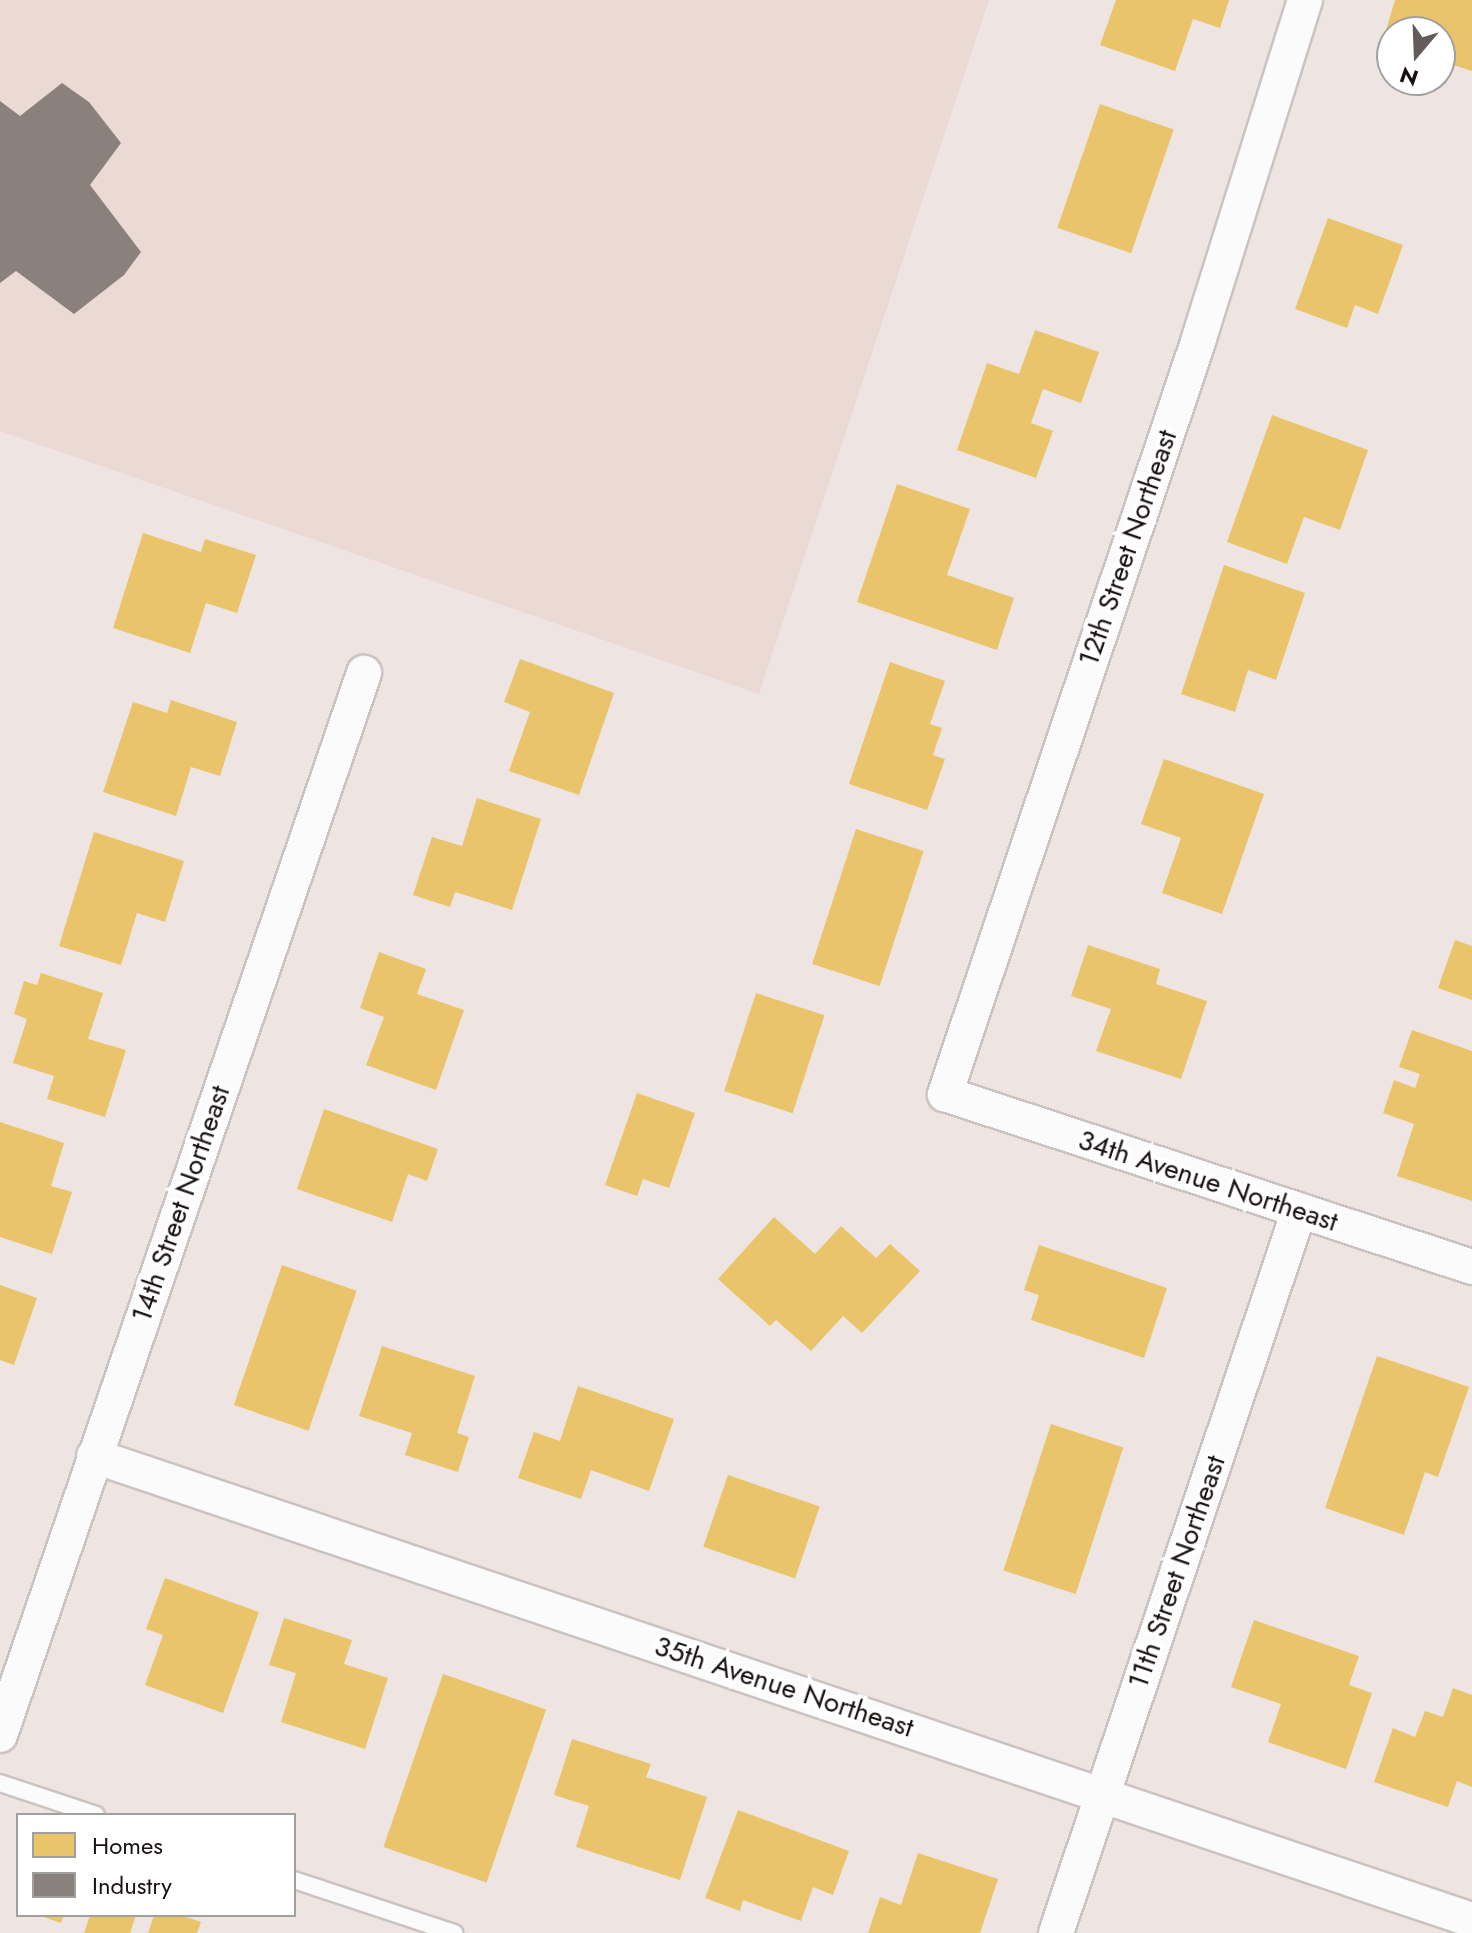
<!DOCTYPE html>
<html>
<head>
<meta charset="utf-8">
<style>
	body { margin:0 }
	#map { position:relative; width:1472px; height:1933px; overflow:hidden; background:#eee5e2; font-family:Jost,sans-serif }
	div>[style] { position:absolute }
	.built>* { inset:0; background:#ebd9d4 }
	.homes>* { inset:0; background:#e9c46a; transform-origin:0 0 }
	.industry>* { inset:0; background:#8a817c }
	.roads { filter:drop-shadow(2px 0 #cac3c1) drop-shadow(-2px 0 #cac3c1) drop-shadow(0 2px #cac3c1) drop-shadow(0 -2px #cac3c1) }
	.service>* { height:16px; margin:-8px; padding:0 8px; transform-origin:8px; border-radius:8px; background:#fcfbfb }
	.minor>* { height:34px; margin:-17px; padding:0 17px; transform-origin:17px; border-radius:17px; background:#fcfbfb }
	span { translate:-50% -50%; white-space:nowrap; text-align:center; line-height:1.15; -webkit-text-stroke:8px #fff; paint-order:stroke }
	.street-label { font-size:28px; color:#171110 }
	.legend { position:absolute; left:16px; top:1813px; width:280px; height:104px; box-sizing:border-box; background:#fff; border:2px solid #a2a09f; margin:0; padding:10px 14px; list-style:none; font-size:24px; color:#171110 }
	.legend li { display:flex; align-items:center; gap:16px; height:40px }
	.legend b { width:40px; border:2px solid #a2a09f }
	.north { position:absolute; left:1376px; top:16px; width:80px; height:80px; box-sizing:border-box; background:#fff; border:2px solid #a2a09f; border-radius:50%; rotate:199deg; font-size:22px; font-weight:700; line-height:32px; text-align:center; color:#171110 }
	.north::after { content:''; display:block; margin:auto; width:28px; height:36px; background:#625b5a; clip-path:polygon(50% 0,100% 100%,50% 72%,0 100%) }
</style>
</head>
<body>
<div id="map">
	<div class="built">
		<i style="clip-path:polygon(0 0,989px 0,759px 694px,0 431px)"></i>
	</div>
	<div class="homes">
		<i style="clip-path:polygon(1116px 0,1229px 0,1220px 28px,1193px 19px,1175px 71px,1100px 45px)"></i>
		<i style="clip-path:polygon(1395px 0,1472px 0,1472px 71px,1440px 61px,1440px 32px,1392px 32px,1392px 47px,1382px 44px)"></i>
		<i style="left:1100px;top:104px;width:78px;height:131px;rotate:19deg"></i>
		<i style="clip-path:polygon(1328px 218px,1403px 245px,1378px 314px,1355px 305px,1347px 328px,1295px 309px)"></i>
		<i style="clip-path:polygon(1035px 330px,1099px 352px,1081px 403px,1043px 389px,1031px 423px,1053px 431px,1036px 478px,957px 450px,987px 363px,1019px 374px)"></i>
		<i style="clip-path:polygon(1272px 415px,1368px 450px,1340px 530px,1304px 517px,1287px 564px,1227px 542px)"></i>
		<i style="clip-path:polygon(897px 484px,970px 509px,947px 575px,1014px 598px,997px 650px,857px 602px)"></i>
		<i style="clip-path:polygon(143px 533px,201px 552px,205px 539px,256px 555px,237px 613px,206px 603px,190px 653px,113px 628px)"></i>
		<i style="clip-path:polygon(1224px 565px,1305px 593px,1276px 680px,1248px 670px,1235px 712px,1181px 694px)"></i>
		<i style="clip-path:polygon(520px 659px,614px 693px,579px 795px,509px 771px,530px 712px,504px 702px)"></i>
		<i style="clip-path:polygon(890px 662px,945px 681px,930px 724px,942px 728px,933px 755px,945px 759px,927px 810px,849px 784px)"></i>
		<i style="clip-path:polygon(171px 700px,237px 722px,220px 776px,191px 767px,176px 816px,103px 792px,133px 702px,167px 713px)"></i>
		<i style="clip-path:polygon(1164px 759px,1264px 794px,1222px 914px,1162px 893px,1181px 838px,1141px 824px)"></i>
		<i style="clip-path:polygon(477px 798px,541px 819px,512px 910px,455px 892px,450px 907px,413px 895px,432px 837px,462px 846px)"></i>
		<i style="left:856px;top:829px;width:71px;height:142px;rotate:18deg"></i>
		<i style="clip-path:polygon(94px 832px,184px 861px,165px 922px,137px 913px,121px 965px,59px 946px)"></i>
		<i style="clip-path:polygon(1455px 940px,1472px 946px,1472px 1000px,1438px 988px)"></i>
		<i style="clip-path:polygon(1088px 945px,1160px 969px,1156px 984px,1207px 1001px,1181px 1079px,1096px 1051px,1111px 1009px,1071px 996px)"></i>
		<i style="clip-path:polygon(379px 952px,426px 969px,417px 994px,464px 1010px,436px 1090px,366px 1065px,384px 1017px,360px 1008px)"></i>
		<i style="clip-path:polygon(41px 973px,103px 993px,88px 1039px,126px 1050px,105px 1117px,47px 1099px,54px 1076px,13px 1063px,27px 1019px,14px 1014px,24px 981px,37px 985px)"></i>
		<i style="left:756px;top:993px;width:72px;height:103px;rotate:18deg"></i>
		<i style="clip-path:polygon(1412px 1030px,1472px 1051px,1472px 1201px,1397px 1176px,1414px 1124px,1383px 1113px,1394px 1080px,1415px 1088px,1420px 1074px,1399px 1067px)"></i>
		<i style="clip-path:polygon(637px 1093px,695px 1113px,669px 1188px,643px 1179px,637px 1196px,605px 1185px)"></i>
		<i style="clip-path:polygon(324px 1109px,438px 1149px,427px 1181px,408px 1174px,392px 1222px,297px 1189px)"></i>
		<i style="clip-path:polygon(0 1122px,64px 1143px,51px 1186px,72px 1192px,52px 1254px,0 1237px)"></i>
		<i style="clip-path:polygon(774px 1217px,815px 1254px,841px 1226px,876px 1258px,890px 1244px,920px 1271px,862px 1333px,843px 1316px,811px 1351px,776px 1320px,770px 1326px,718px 1279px)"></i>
		<i style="clip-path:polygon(1039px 1245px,1167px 1288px,1144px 1358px,1031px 1320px,1039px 1295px,1024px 1290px)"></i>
		<i style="left:282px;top:1265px;width:79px;height:148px;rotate:19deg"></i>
		<i style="clip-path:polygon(0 1285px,37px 1298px,14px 1365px,0 1360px)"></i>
		<i style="clip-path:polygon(382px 1346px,475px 1376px,457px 1433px,469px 1437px,458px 1472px,405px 1455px,412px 1433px,359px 1416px)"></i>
		<i style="clip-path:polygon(1377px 1356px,1469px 1387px,1438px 1477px,1425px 1472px,1404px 1535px,1325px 1508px)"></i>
		<i style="clip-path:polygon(578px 1386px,674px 1419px,649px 1491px,591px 1470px,581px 1499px,518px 1478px,534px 1432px,560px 1441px)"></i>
		<i style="left:1051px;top:1424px;width:76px;height:154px;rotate:18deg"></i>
		<i style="left:728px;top:1475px;width:97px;height:76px;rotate:19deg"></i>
		<i style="clip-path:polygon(165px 1578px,259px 1612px,223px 1713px,145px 1685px,163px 1635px,146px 1629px)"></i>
		<i style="clip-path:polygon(284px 1618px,352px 1640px,344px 1664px,388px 1678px,365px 1749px,281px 1722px,296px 1673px,269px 1665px)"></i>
		<i style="clip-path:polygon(1254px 1620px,1359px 1656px,1349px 1685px,1372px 1693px,1346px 1769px,1268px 1742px,1281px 1704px,1231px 1687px)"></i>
		<i style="left:443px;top:1674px;width:109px;height:183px;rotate:19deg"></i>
		<i style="clip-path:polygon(1453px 1688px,1472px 1695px,1472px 1787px,1457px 1781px,1448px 1807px,1374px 1782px,1393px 1728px,1415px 1737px,1425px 1711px,1443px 1717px)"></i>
		<i style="clip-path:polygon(572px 1739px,651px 1764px,646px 1777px,707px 1797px,680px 1880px,576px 1847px,589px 1806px,554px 1795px)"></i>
		<i style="clip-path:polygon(738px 1810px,849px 1851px,833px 1895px,813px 1887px,801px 1921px,743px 1900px,740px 1911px,705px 1898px)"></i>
		<i style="clip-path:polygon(918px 1853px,998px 1879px,980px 1933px,868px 1933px,880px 1897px,901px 1905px)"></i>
		<i style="clip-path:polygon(38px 1915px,64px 1915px,61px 1923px)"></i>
		<i style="clip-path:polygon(90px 1915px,136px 1915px,130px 1933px,84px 1933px)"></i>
		<i style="clip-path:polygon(154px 1915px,180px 1915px,201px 1922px,197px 1933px,148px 1933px)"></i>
	</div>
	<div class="industry">
		<i style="clip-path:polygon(62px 83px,89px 102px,121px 143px,90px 185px,141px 252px,124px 275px,74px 314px,16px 271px,0 283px,0 101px,20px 116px)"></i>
	</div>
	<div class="roads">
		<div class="service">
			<i style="left:0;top:1783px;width:101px;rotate:18.4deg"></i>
			<i style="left:294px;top:1880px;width:169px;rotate:18.3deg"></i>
		</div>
		<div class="minor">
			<i style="left:1305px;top:0;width:355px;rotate:107.4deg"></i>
			<i style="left:1199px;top:339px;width:797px;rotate:108.59deg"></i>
			<i style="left:945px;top:1094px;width:555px;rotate:18.17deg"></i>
			<i style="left:94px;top:1456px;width:1454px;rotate:18.61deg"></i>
			<i style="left:0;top:1735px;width:1123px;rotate:-71.08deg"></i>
			<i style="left:1056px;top:1933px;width:762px;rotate:-71.4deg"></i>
		</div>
	</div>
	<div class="street-label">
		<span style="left:1128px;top:548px;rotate:-71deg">12th Street Northeast</span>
		<span style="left:1208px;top:1181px;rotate:18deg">34th Avenue Northeast</span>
		<span style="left:181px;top:1204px;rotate:-71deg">14th Street Northeast</span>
		<span style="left:1177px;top:1572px;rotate:-71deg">11th Street Northeast</span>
		<span style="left:784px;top:1687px;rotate:18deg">35th Avenue Northeast</span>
	</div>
	<ul class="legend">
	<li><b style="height:22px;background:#e9c46a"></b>Homes</li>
	<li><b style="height:22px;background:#8a817c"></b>Industry</li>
	</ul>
	<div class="north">N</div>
</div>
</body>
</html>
